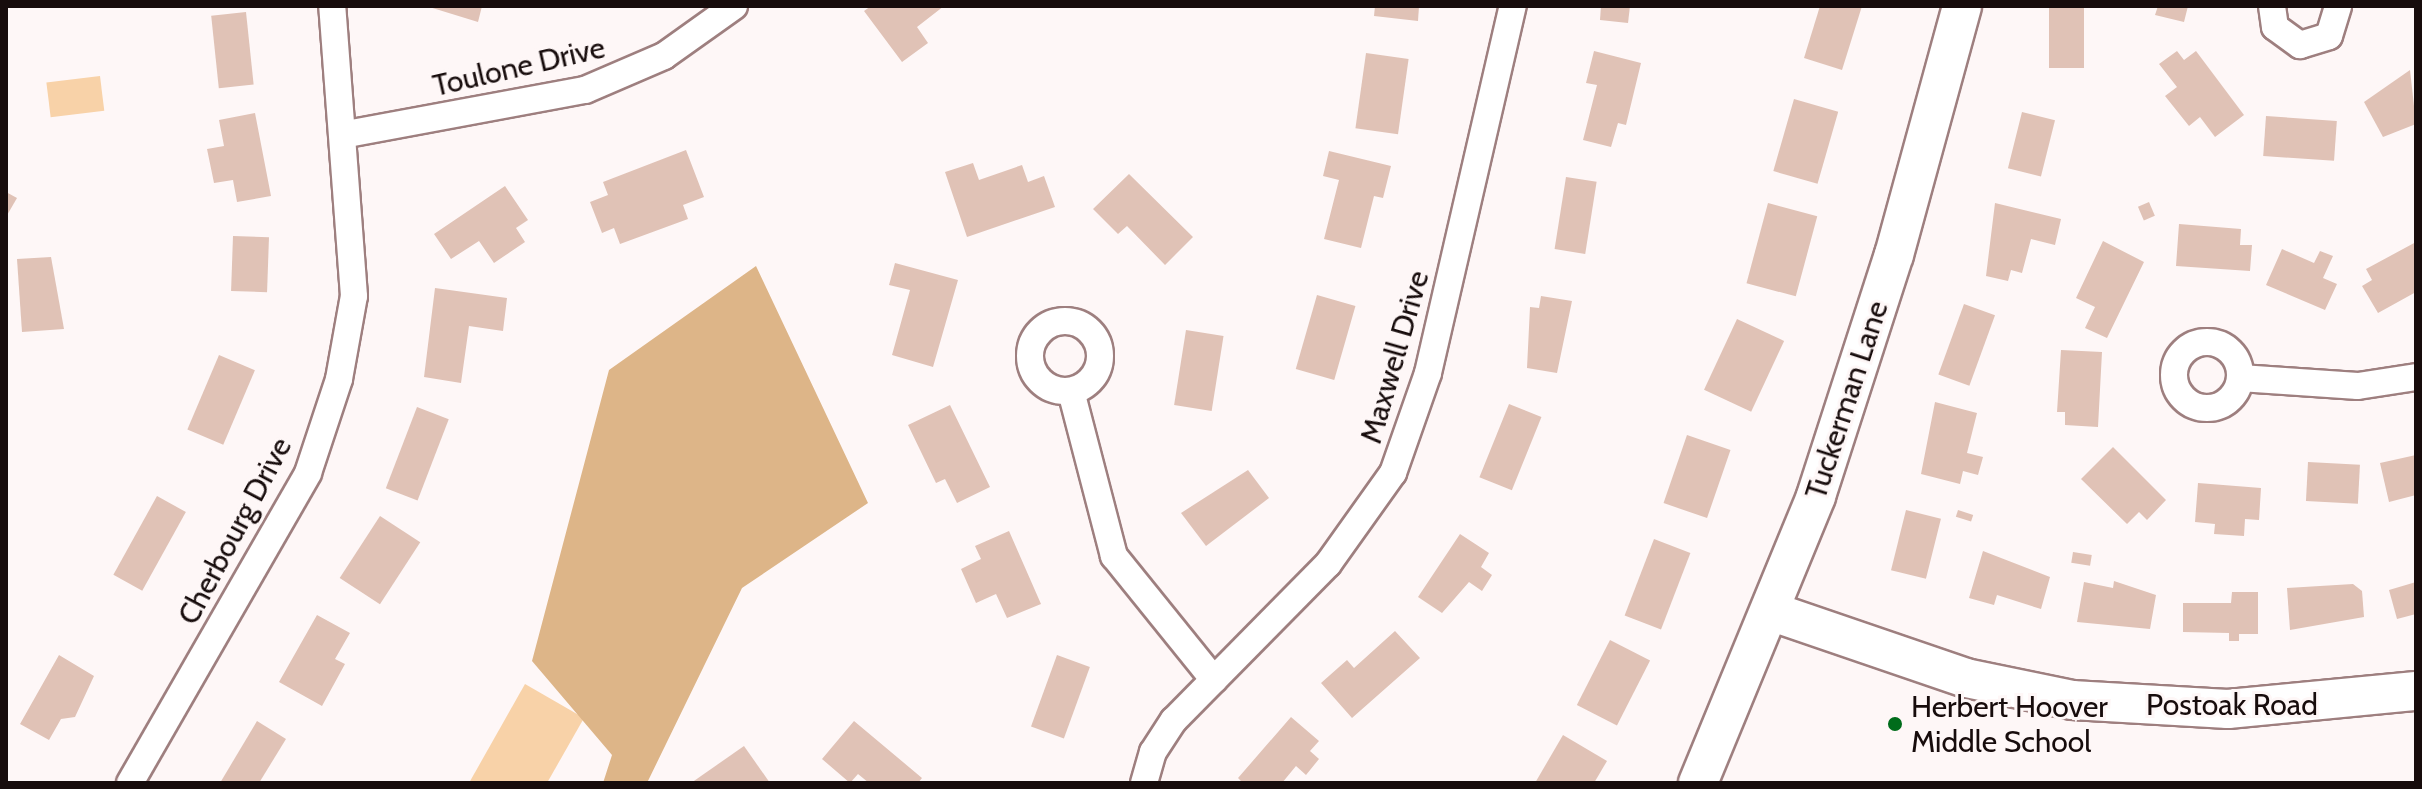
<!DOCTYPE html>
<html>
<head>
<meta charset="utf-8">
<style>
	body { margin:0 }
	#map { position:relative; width:2422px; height:789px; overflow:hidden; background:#fef7f7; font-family:Cabin,sans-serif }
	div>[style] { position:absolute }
	.green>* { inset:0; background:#f8d2a8; transform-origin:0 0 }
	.forest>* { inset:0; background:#ddb588 }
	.building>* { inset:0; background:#e0c2b6; transform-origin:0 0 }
	.roads { filter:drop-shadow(2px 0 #9e7f7f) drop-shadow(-2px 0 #9e7f7f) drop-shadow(0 2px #9e7f7f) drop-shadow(0 -2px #9e7f7f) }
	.street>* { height:26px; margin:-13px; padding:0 13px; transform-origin:13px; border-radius:13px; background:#fff }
	.street>.ring { margin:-13px; padding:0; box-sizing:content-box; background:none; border:26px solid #fff; border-radius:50% }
	.secondary>* { height:38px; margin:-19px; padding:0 19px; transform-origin:19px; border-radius:19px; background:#fff }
	.dots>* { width:22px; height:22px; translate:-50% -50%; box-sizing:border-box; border:4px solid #fef7f7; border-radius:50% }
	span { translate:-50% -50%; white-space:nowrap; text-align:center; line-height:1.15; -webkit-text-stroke:6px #fef7f7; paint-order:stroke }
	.street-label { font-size:30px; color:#170c0c }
	.poi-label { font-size:30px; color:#170c0c }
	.left { translate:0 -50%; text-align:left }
	.frame { position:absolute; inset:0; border:8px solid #170c0c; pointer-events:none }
</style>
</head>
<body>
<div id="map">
	<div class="green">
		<i style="left:100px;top:76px;width:35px;height:54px;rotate:83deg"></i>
		<i style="clip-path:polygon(525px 684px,584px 718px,547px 783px,469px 783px)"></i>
	</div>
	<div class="forest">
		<i style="clip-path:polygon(756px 266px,868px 503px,742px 588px,647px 783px,603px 783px,612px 755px,532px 661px,609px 370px)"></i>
	</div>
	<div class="building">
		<i style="clip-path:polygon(426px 6px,482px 6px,478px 22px)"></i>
		<i style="clip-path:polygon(871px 6px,944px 6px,917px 27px,928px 43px,902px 62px,864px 11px)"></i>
		<i style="clip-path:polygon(1375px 6px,1419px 6px,1418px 21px,1374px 16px)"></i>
		<i style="clip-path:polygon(1601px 6px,1630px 6px,1628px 23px,1600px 20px)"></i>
		<i style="clip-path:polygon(1820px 6px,1862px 6px,1842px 70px,1804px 58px)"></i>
		<i style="left:2049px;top:6px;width:35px;height:62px"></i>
		<i style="clip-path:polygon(2158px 6px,2188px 6px,2184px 22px,2155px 15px)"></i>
		<i style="left:246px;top:12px;width:73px;height:35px;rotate:84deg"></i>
		<i style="clip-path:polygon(1594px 51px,1641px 63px,1626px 125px,1618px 123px,1611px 147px,1583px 140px,1597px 85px,1586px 83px)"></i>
		<i style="clip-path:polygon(2177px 51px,2184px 60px,2196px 51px,2244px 115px,2215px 137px,2200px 117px,2189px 126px,2165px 96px,2177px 87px,2159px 64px)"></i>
		<i style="left:1366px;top:53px;width:43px;height:76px;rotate:8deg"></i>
		<i style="clip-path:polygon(2410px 70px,2416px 124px,2383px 137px,2364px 102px)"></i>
		<i style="left:1794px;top:99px;width:46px;height:75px;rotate:16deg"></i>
		<i style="left:2022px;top:112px;width:34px;height:58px;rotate:14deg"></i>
		<i style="clip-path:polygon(255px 113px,271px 196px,237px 202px,233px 180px,214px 183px,207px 149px,224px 146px,219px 120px)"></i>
		<i style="left:2266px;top:116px;width:71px;height:40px;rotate:4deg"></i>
		<i style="clip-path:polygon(686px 150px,704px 197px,683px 205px,688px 219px,620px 244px,614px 228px,602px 233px,590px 202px,608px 195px,603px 182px)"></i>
		<i style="clip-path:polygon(1329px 151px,1391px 166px,1383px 198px,1374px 196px,1361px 248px,1324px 239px,1339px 180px,1323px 176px)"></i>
		<i style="clip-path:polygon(973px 163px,979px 180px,1022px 165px,1028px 182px,1044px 176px,1055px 207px,967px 237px,945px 172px)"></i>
		<i style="clip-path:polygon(1129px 174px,1193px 237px,1165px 265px,1127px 226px,1118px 234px,1093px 209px)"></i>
		<i style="left:1566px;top:177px;width:31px;height:73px;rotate:9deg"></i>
		<i style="clip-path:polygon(505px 186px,528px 220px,516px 228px,525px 242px,494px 263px,479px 241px,451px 259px,434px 234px)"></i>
		<i style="clip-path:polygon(6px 192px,17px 198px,6px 217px)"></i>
		<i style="left:2149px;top:202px;width:15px;height:12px;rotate:67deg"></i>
		<i style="left:1768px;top:203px;width:51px;height:83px;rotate:15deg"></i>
		<i style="clip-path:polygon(1995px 203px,2061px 219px,2055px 245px,2031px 239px,2022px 273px,2011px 270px,2008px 281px,1986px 276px)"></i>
		<i style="clip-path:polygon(2179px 224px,2241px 229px,2240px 245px,2252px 245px,2250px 271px,2176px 266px)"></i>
		<i style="left:233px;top:236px;width:36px;height:55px;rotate:2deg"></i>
		<i style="clip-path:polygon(2103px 241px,2144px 262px,2107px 338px,2085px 328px,2095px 307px,2076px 298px)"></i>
		<i style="clip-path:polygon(2416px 242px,2416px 292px,2378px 313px,2362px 286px,2372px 280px,2366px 269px)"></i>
		<i style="clip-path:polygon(2282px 249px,2314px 263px,2320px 251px,2333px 256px,2323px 278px,2337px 284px,2325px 310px,2266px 285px)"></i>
		<i style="clip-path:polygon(51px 257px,64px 329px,22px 332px,17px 259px)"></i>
		<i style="clip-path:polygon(895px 263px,958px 280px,933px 367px,892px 355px,910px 290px,889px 285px)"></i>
		<i style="clip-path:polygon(435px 288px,507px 298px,503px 331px,469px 326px,461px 383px,424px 377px)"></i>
		<i style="left:1317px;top:295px;width:40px;height:77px;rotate:16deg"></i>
		<i style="clip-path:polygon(1541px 296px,1572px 301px,1557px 373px,1527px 368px,1530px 307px,1539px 308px)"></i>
		<i style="left:1964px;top:304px;width:33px;height:75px;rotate:20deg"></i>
		<i style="left:1737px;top:319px;width:52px;height:78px;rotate:25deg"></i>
		<i style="left:1186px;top:330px;width:38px;height:76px;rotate:9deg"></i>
		<i style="clip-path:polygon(2061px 350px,2102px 352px,2098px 427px,2065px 425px,2065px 412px,2057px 412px)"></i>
		<i style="left:219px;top:355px;width:39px;height:81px;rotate:23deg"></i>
		<i style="clip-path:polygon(1935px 402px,1977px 413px,1967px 453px,1983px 457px,1978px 475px,1963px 471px,1960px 484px,1921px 474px)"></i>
		<i style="left:1509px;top:404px;width:35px;height:79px;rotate:22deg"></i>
		<i style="clip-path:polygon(950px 405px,990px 487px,957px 503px,945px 479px,936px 483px,908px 425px)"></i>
		<i style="left:417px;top:407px;width:34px;height:87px;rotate:21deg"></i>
		<i style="left:1687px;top:435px;width:46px;height:72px;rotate:19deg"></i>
		<i style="clip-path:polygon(2113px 447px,2166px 500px,2147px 520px,2139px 512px,2127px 524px,2081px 479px)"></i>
		<i style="clip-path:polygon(2416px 455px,2416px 495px,2389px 502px,2380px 463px)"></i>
		<i style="left:2308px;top:462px;width:52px;height:39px;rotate:3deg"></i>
		<i style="clip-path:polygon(1248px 470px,1269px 498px,1206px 546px,1181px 513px)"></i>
		<i style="clip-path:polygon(2198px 483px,2261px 488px,2259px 520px,2245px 519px,2244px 536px,2214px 534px,2215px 524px,2195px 522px)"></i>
		<i style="left:157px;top:496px;width:33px;height:90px;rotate:29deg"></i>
		<i style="left:1906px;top:510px;width:36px;height:62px;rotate:14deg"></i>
		<i style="left:1958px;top:510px;width:16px;height:7px;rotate:18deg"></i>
		<i style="left:380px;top:516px;width:48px;height:74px;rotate:33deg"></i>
		<i style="clip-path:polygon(1009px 531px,1041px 604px,1007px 618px,996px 594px,976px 603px,961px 569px,981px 559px,975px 546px)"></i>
		<i style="clip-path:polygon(1460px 534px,1489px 553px,1481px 567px,1492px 575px,1482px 591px,1469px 582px,1442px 613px,1418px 597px)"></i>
		<i style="left:1654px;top:539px;width:39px;height:82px;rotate:21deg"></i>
		<i style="clip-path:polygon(1983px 551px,2050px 577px,2041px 609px,1997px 595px,1994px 605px,1969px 598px)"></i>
		<i style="left:2073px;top:552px;width:19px;height:11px;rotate:9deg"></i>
		<i style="clip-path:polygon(2114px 581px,2156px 595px,2150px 629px,2077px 622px,2084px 582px,2113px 588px)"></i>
		<i style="clip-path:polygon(2416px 582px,2416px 614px,2397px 619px,2389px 590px)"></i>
		<i style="clip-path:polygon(2353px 584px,2362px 591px,2364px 617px,2290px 630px,2287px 588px)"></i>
		<i style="clip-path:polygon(2232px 592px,2258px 592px,2258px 634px,2239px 634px,2239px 641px,2229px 641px,2229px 633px,2183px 632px,2183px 603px,2231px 603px)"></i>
		<i style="clip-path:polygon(317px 615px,350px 633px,335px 659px,345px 664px,322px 706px,279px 682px)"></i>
		<i style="clip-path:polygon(1395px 631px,1420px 658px,1352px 718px,1321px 683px,1347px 660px,1354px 668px)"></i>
		<i style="left:1610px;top:640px;width:45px;height:73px;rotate:27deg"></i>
		<i style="clip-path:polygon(59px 655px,94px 676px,75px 717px,61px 719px,49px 740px,20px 724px)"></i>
		<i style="left:1057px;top:655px;width:35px;height:76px;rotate:20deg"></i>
		<i style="clip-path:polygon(1291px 717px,1319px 741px,1310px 751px,1319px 759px,1306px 775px,1296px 766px,1282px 783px,1243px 783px,1238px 778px)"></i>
		<i style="clip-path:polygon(257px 721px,286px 739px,259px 783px,220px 783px)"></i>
		<i style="clip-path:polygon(854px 721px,922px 778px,918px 783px,869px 783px,858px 774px,850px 783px,822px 759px)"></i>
		<i style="clip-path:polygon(1563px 735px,1607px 761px,1594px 783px,1535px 783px)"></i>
		<i style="clip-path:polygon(744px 746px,770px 783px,691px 783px)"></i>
	</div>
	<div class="roads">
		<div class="street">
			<i style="left:2272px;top:6px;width:21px;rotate:82deg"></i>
			<i style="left:2275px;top:27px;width:31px;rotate:36deg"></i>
			<i style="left:2300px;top:45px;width:30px;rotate:-17deg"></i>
			<i style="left:2329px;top:36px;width:31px;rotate:-73deg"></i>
			<i style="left:347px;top:134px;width:242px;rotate:-10.5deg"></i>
			<i style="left:585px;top:90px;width:86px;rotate:-23.3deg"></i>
			<i style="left:664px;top:56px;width:86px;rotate:-35.5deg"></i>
			<i class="ring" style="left:1030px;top:321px;width:44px;height:44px"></i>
			<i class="ring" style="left:2174px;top:342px;width:40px;height:40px"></i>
			<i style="left:2240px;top:378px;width:118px;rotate:3.9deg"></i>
			<i style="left:2358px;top:386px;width:59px;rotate:-8.8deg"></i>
			<i style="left:1071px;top:391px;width:171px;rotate:75.4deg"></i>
			<i style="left:1114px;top:556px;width:159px;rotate:51.1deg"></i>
			<i style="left:130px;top:783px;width:357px;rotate:-60.1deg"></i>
			<i style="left:308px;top:473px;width:99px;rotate:-71.7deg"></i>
			<i style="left:339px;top:379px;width:84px;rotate:-79.8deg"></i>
			<i style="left:354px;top:296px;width:291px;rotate:-94.3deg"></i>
			<i style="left:1144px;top:783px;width:32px;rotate:-74deg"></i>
			<i style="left:1153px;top:752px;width:38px;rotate:-57deg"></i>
			<i style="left:1174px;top:720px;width:219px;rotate:-45.4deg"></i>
			<i style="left:1328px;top:564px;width:112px;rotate:-54.5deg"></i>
			<i style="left:1393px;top:473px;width:106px;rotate:-70.7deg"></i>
			<i style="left:1428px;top:373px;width:377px;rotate:-77deg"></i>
		</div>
		<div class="secondary">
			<i style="left:1773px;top:612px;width:204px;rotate:18.9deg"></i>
			<i style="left:1966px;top:678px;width:108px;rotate:11.7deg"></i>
			<i style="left:2072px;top:700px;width:156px;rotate:3.3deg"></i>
			<i style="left:2228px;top:709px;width:189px;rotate:-5.5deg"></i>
			<i style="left:1698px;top:783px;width:310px;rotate:-67.6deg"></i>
			<i style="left:1816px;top:496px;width:253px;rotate:-72.1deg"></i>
			<i style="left:1894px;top:255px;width:258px;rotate:-74.7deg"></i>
		</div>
	</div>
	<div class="dots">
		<i style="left:1895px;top:724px;background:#006c1b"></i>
	</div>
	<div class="street-label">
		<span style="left:519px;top:67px;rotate:-13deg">Toulone Drive</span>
		<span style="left:1395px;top:357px;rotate:-74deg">Maxwell Drive</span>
		<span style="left:1847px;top:400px;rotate:-72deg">Tuckerman Lane</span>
		<span style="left:235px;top:531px;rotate:-62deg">Cherbourg Drive</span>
		<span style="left:2232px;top:705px">Postoak Road</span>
	</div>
	<div class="poi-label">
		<span class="left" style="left:1911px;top:724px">Herbert Hoover<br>Middle School</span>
	</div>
	<div class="frame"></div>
</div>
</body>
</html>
